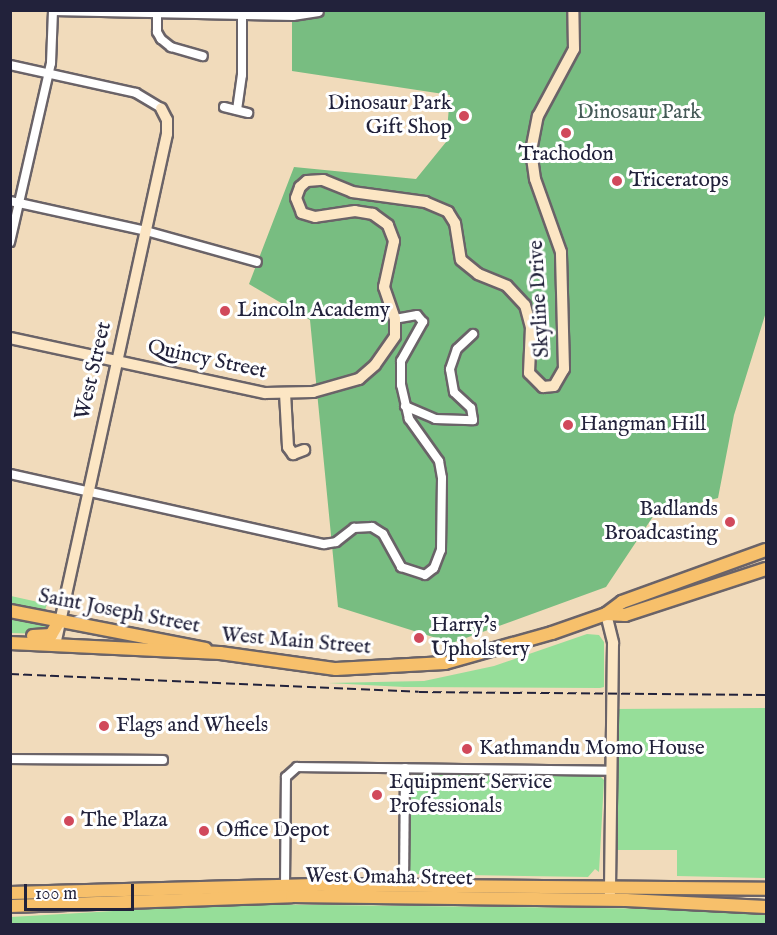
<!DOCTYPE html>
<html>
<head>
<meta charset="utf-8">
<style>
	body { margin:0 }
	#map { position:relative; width:777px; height:935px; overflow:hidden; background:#f1dbbb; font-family:"IM FELL English",serif }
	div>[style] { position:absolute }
	.green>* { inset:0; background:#96de99 }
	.forest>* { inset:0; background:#78bd81 }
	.roads { filter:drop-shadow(2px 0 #6a6368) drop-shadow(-2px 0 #6a6368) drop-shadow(0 2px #6a6368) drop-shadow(0 -2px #6a6368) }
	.street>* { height:8px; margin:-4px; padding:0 4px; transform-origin:4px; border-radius:4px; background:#fff }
	.secondary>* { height:10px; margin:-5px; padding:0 5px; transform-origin:5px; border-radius:5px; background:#fce6c4 }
	.primary>* { height:12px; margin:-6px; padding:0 6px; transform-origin:6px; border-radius:6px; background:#f7c06b }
	.rail>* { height:2px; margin-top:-1px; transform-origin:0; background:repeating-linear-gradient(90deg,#22223b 0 9px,transparent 0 13.5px) }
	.dots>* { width:16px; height:16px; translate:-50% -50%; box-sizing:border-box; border:3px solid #fff; border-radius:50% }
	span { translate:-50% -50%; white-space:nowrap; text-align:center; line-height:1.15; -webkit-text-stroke:6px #fff; paint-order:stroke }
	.poi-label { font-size:21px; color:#22223b }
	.right { translate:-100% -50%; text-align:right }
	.left { translate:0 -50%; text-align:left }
	.park-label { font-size:21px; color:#455a57 }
	.street-label { font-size:21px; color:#22223b }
	.frame { position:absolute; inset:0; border:12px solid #22223b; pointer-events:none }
	.scale { position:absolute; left:24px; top:884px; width:110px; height:27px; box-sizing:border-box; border:3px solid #22223b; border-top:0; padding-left:8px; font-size:18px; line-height:21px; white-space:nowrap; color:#22223b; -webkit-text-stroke:4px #fff; paint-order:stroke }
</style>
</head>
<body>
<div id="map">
	<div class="green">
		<i style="clip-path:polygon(11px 596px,47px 604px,45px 610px,11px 605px)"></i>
		<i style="clip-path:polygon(11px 618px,49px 626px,51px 628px,47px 634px,11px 633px)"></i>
		<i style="clip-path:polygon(587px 634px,599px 635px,604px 642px,604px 687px,600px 688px,404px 687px,328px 683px,424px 681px,494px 666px)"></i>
		<i style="clip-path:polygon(766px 708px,766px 878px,677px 876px,677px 850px,617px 850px,613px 709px)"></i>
		<i style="clip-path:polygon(416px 772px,599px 775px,604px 780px,599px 872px,595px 869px,588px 877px,410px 874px,409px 783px)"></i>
		<i style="clip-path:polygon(233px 904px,766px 910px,766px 924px,11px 924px,11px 917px)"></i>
	</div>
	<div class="forest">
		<i style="clip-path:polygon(292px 11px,766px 11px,766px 312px,734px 415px,718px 498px,654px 515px,606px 587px,452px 643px,338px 607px,310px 320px,249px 284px,294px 167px,416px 179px,446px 142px,450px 95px,292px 71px)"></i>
	</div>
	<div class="roads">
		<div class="street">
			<i style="left:157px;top:12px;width:20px;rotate:90deg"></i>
			<i style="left:157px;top:32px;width:8px;rotate:60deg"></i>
			<i style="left:161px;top:39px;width:13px;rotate:39deg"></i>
			<i style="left:171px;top:47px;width:33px;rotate:16deg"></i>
			<i style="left:10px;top:65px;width:129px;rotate:12.5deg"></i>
			<i style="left:136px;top:93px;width:29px;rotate:31deg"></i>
			<i style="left:224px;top:107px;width:25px;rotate:14deg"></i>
			<i style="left:237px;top:110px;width:35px;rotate:-82deg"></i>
			<i style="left:242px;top:75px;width:59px;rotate:-90deg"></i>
			<i style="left:10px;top:201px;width:139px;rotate:12.4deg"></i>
			<i style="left:146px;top:231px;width:115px;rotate:15.6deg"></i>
			<i style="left:10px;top:242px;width:184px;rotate:-77.1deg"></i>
			<i style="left:51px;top:63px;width:52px;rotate:-87.8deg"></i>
			<i style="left:53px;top:11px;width:240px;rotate:1.2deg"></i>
			<i style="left:293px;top:16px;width:26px;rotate:-9deg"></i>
			<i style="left:405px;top:406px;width:33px;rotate:23deg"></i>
			<i style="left:435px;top:419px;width:38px;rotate:2deg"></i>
			<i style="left:473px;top:420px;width:12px;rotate:-99deg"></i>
			<i style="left:471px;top:408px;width:23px;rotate:-137deg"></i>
			<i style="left:454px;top:392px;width:23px;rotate:-100deg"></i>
			<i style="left:450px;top:369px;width:21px;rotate:-71deg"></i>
			<i style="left:457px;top:349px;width:22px;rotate:-43deg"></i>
			<i style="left:10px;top:474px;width:322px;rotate:12.6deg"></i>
			<i style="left:324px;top:544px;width:12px;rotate:-9deg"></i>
			<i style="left:336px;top:542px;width:23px;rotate:-38deg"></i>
			<i style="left:354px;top:528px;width:18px;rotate:-3deg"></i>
			<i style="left:372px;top:527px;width:13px;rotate:32deg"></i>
			<i style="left:383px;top:534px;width:38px;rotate:61deg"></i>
			<i style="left:401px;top:567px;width:25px;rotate:18deg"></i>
			<i style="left:425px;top:575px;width:11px;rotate:-38deg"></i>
			<i style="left:434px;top:568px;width:19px;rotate:-69deg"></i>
			<i style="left:441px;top:550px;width:72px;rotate:-89.2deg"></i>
			<i style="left:442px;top:478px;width:17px;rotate:-100deg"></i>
			<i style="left:439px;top:461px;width:52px;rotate:-125.5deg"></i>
			<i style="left:409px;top:419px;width:35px;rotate:-103deg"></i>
			<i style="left:401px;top:385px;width:24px;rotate:-90deg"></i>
			<i style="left:401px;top:361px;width:45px;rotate:-60.6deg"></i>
			<i style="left:423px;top:322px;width:9px;rotate:-131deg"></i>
			<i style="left:417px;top:315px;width:22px;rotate:170deg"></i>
			<i style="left:10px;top:759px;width:153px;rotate:0.4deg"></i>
			<i style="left:404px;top:885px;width:117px;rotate:-89.5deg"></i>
			<i style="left:285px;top:886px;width:109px;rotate:-89.5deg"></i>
			<i style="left:286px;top:777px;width:15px;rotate:-42deg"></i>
			<i style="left:297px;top:767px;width:312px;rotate:0.7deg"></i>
		</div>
		<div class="secondary">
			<i style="left:10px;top:338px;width:261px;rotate:12.2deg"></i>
			<i style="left:265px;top:393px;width:48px;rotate:-1.2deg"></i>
			<i style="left:313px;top:392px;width:48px;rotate:-15.8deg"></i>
			<i style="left:359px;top:379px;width:21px;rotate:-41deg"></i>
			<i style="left:375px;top:365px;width:35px;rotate:-55deg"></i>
			<i style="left:395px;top:336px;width:17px;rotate:-90deg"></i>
			<i style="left:395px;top:319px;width:34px;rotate:-109deg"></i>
			<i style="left:384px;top:287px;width:47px;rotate:-77.7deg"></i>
			<i style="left:394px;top:241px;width:17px;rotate:-111deg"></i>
			<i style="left:388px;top:225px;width:19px;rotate:-144deg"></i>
			<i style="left:373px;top:214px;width:18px;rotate:-171deg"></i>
			<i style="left:355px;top:211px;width:40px;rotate:171.5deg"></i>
			<i style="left:315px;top:217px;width:14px;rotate:-163deg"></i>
			<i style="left:302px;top:213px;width:16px;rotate:-112deg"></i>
			<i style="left:296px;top:198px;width:12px;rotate:-70deg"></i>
			<i style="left:300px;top:187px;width:9px;rotate:-41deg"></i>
			<i style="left:307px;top:181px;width:16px;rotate:-4deg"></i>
			<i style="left:323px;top:180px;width:31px;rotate:22deg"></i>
			<i style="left:352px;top:192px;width:74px;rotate:7.8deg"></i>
			<i style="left:425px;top:202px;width:25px;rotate:23deg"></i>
			<i style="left:448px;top:212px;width:13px;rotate:58deg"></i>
			<i style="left:455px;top:223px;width:37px;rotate:81deg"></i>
			<i style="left:461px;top:260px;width:22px;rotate:39deg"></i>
			<i style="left:478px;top:274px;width:31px;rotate:22deg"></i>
			<i style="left:507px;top:286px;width:26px;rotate:47deg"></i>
			<i style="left:525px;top:305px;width:23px;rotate:75deg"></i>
			<i style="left:531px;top:327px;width:46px;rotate:92.5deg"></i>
			<i style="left:529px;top:373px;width:20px;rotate:45deg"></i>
			<i style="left:543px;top:387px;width:11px;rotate:-5deg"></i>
			<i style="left:554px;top:386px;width:20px;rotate:-60deg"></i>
			<i style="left:564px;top:369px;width:117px;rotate:-91.5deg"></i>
			<i style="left:561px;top:252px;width:77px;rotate:-109.6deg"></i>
			<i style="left:535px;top:179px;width:28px;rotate:-98deg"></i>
			<i style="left:531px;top:151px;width:36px;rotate:-79deg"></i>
			<i style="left:538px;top:116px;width:76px;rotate:-61.8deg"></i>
			<i style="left:574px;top:49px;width:39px;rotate:-91deg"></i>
			<i style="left:285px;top:393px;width:54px;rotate:86.8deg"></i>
			<i style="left:288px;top:447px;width:9px;rotate:54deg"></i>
			<i style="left:293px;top:454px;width:12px;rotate:-20deg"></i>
			<i style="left:606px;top:614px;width:30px;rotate:76deg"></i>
			<i style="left:613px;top:643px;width:253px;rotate:90.7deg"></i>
			<i style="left:55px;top:645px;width:523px;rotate:-77.64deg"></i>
			<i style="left:167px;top:134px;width:14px;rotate:-90deg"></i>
			<i style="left:167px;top:120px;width:13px;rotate:-117deg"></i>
		</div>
		<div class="primary">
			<i style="left:10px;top:611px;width:199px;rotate:11deg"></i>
			<i style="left:606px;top:614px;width:19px;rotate:3deg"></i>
			<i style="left:625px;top:615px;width:148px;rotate:-18.1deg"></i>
			<i style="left:33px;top:636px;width:18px;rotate:-3deg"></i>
			<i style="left:51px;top:635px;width:16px;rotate:-60deg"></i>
			<i style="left:10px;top:643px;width:210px;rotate:2.7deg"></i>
			<i style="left:220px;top:653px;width:117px;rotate:7.9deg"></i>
			<i style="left:336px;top:669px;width:109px;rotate:-3.2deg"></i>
			<i style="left:445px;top:663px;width:111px;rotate:-15.7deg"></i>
			<i style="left:552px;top:633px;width:57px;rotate:-19.4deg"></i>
			<i style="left:606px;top:614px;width:20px;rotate:-37deg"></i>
			<i style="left:622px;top:602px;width:153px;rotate:-19.9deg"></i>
			<i style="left:10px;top:893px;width:315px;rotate:-1.5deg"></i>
			<i style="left:325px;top:885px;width:441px;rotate:0.5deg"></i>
			<i style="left:10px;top:906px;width:282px;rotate:-2deg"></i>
			<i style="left:292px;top:896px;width:334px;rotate:0.7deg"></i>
			<i style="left:626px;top:900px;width:140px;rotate:2.9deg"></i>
		</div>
	</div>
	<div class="rail">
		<i style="left:10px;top:674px;width:409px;rotate:2.5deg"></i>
		<i style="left:419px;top:692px;width:347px;rotate:0.5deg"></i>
	</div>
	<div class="dots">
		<i style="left:464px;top:116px;background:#d1495b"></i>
		<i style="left:566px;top:133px;background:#d1495b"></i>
		<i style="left:617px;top:181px;background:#d1495b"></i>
		<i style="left:225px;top:311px;background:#d1495b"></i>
		<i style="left:568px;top:425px;background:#d1495b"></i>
		<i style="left:730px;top:522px;background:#d1495b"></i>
		<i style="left:419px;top:638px;background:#d1495b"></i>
		<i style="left:104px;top:726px;background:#d1495b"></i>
		<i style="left:467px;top:749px;background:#d1495b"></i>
		<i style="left:377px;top:795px;background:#d1495b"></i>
		<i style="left:69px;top:821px;background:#d1495b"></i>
		<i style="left:204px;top:831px;background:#d1495b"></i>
	</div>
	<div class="poi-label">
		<span class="right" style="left:452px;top:116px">Dinosaur Park<br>Gift Shop</span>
		<span style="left:566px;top:155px">Trachodon</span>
		<span class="left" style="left:629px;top:181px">Triceratops</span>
		<span class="left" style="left:237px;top:311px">Lincoln Academy</span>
		<span class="left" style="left:580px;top:425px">Hangman Hill</span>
		<span class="right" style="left:718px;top:522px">Badlands<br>Broadcasting</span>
		<span class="left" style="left:431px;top:638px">Harry's<br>Upholstery</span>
		<span class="left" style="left:116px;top:726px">Flags and Wheels</span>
		<span class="left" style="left:479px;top:749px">Kathmandu Momo House</span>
		<span class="left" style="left:389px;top:795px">Equipment Service<br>Professionals</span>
		<span class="left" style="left:81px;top:821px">The Plaza</span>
		<span class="left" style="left:216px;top:831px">Office Depot</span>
	</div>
	<div class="park-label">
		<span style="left:639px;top:113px">Dinosaur Park</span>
	</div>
	<div class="street-label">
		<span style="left:540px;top:299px;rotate:-93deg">Skyline Drive</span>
		<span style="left:207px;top:360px;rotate:12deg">Quincy Street</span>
		<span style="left:94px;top:371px;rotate:-77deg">West Street</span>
		<span style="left:119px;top:612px;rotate:11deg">Saint Joseph Street</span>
		<span style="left:296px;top:642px;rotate:5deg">West Main Street</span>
		<span style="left:389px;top:878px;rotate:1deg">West Omaha Street</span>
	</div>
	<div class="frame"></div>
	<div class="scale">100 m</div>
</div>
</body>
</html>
